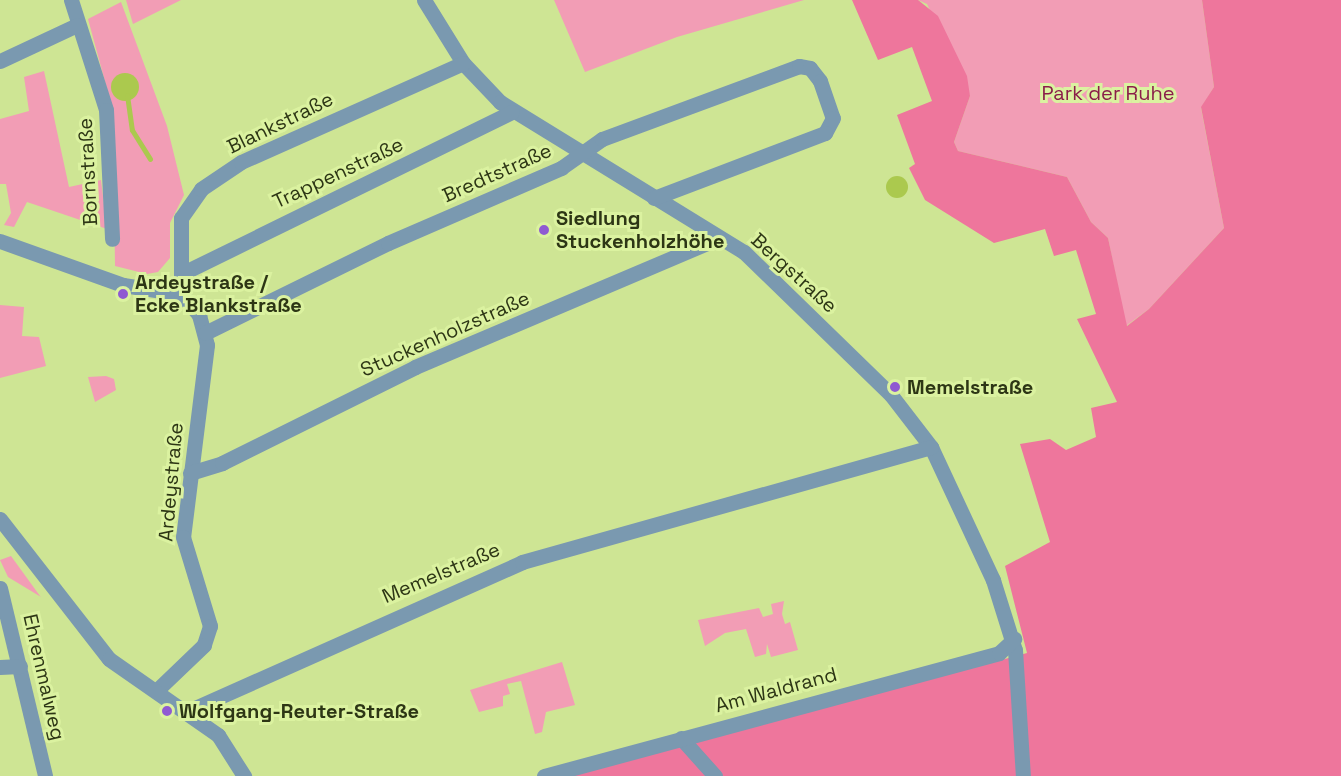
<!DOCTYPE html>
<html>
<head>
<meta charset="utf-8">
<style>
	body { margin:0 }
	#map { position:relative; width:1341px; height:776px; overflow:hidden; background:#cee594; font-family:"Space Grotesk",sans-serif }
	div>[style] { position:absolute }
	.green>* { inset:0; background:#f29db5 }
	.forest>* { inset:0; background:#ee769c }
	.water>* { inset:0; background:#abc94e }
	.round { border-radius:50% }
	.stream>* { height:5px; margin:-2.5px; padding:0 2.5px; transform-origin:2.5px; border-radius:2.5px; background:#abc94e }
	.street>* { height:15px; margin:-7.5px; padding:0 7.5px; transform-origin:7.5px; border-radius:7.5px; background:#7a99b0 }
	.dots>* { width:16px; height:16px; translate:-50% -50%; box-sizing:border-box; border:3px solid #dbf2a0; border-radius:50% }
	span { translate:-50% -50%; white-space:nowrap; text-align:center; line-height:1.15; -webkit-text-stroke:6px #dbf2a0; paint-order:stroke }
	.park-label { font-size:20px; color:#8a1e49 }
	.street-label { font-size:20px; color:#2d3615 }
	.poi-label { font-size:20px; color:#2d3615; font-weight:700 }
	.left { translate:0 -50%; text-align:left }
</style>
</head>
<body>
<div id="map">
	<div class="green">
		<i style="clip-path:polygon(126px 0,181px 0,133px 24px)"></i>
		<i style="clip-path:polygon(554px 0,804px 0,677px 37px,585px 72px)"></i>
		<i style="clip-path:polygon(918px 0,1202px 0,1214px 87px,1201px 108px,1224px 228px,1149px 309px,1126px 326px,1108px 238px,1091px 222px,1067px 177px,958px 151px,954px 142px,970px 96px,927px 4px)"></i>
		<i style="clip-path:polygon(121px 2px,167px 126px,184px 195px,170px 223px,170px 258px,158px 272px,147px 274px,115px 266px,113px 111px,88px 19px)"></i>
		<i style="clip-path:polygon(44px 71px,69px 187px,101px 180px,107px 229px,27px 202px,14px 227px,4px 225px,11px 213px,6px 184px,0 184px,0 119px,29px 111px,24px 77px)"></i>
		<i style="clip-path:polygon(0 305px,24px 307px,22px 336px,39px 337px,46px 366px,0 378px)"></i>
		<i style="clip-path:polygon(106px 376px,114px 379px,116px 390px,95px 402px,88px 377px)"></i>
		<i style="clip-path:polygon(11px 556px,40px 596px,41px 597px,8px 577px,0 560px)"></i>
		<i style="clip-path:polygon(784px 601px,782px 614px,785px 624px,790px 622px,798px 650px,771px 657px,767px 644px,766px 654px,755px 657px,746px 629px,725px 633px,705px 646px,698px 620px,759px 608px,763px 617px,773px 614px,771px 604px)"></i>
		<i style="clip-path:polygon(562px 662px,575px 705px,546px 712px,542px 732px,535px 734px,521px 681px,507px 684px,510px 694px,503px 696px,503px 706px,479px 712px,470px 690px)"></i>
	</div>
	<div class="forest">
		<i style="clip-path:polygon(852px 0,918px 0,938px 16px,967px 76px,970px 96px,954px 142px,958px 151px,1067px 177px,1091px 222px,1108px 238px,1127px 326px,1149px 309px,1224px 228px,1201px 107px,1214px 87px,1202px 0,1341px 0,1341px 776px,567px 776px,1027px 653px,1005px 566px,1050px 542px,1020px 444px,1050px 439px,1066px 450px,1096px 437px,1091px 408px,1117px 402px,1077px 319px,1096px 314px,1076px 250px,1054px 256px,1045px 229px,994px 243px,925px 200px,909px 168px,915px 164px,897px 115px,932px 101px,912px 47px,878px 60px)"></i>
	</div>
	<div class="water">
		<i class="round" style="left:111px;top:73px;width:28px;height:28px"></i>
		<i class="round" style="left:886px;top:176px;width:22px;height:22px"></i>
	</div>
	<div class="stream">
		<i style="left:127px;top:95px;width:35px;rotate:82deg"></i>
		<i style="left:132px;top:130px;width:34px;rotate:58deg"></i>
	</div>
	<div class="street">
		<i style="left:71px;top:0;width:115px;rotate:72.3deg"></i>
		<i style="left:106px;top:110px;width:129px;rotate:87.3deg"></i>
		<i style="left:424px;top:0;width:74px;rotate:58.2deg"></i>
		<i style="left:463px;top:63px;width:54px;rotate:46.5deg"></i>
		<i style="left:500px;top:102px;width:286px;rotate:31.6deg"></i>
		<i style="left:744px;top:252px;width:205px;rotate:44.2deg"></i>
		<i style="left:891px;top:395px;width:66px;rotate:52.4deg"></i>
		<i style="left:931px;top:447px;width:147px;rotate:65deg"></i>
		<i style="left:993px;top:580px;width:73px;rotate:72.6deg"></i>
		<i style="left:1015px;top:650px;width:126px;rotate:86.4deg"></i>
		<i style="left:0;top:61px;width:85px;rotate:-25.1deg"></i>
		<i style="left:0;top:241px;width:131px;rotate:19.7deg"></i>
		<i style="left:123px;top:285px;width:59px;rotate:8.8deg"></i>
		<i style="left:181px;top:294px;width:28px;rotate:49deg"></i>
		<i style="left:199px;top:315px;width:31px;rotate:75deg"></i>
		<i style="left:207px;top:345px;width:193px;rotate:97.1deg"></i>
		<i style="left:183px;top:537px;width:93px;rotate:73.1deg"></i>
		<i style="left:210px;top:626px;width:20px;rotate:108deg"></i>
		<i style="left:204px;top:645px;width:66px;rotate:136.2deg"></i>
		<i style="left:183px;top:273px;width:366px;rotate:-26.1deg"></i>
		<i style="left:181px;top:294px;width:76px;rotate:-90deg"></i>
		<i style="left:181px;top:218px;width:35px;rotate:-55deg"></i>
		<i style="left:201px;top:189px;width:48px;rotate:-34deg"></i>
		<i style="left:241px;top:162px;width:243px;rotate:-24deg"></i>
		<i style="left:205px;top:333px;width:204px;rotate:-26.2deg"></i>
		<i style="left:388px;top:243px;width:189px;rotate:-23.4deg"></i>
		<i style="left:561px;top:168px;width:50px;rotate:-35.3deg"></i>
		<i style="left:602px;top:139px;width:210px;rotate:-20.3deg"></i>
		<i style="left:799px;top:66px;width:11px;rotate:10deg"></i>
		<i style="left:810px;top:68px;width:16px;rotate:52deg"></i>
		<i style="left:820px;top:81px;width:39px;rotate:71deg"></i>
		<i style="left:833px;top:118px;width:17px;rotate:118deg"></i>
		<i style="left:825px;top:133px;width:183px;rotate:159.2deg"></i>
		<i style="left:190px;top:473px;width:34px;rotate:-17deg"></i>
		<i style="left:222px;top:463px;width:216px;rotate:-26.4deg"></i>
		<i style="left:415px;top:367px;width:330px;rotate:-23deg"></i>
		<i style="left:0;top:519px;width:177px;rotate:52.1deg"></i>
		<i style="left:109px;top:659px;width:133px;rotate:34.9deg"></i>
		<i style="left:218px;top:735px;width:49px;rotate:57.6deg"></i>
		<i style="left:0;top:588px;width:193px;rotate:76.5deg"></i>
		<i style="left:0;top:667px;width:20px;rotate:-3deg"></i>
		<i style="left:188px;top:711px;width:366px;rotate:-24deg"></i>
		<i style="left:522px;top:562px;width:425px;rotate:-15.7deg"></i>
		<i style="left:681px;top:738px;width:51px;rotate:48.2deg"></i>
		<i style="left:544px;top:776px;width:471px;rotate:-15.1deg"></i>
		<i style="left:999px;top:653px;width:21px;rotate:-43deg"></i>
	</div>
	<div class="dots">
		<i style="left:544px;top:230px;background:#8f5ad2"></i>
		<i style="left:123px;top:294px;background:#8f5ad2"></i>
		<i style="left:895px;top:387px;background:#8f5ad2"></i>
		<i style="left:167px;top:711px;background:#8f5ad2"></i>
	</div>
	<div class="park-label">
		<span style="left:1108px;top:93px">Park der Ruhe</span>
	</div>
	<div class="street-label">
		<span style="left:280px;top:123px;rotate:-26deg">Blankstraße</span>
		<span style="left:88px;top:172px;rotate:-93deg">Bornstraße</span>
		<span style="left:338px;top:173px;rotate:-25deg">Trappenstraße</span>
		<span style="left:497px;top:173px;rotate:-24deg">Bredtstraße</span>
		<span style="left:794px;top:273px;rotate:42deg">Bergstraße</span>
		<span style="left:445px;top:334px;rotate:-24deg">Stuckenholzstraße</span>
		<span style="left:171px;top:482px;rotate:-85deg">Ardeystraße</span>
		<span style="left:441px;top:573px;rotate:-23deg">Memelstraße</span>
		<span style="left:44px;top:677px;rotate:77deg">Ehrenmalweg</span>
		<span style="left:776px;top:690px;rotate:-15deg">Am Waldrand</span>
	</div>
	<div class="poi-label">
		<span class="left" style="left:556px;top:230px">Siedlung<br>Stuckenholzhöhe</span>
		<span class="left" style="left:135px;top:294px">Ardeystraße /<br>Ecke Blankstraße</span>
		<span class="left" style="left:907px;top:387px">Memelstraße</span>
		<span class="left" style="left:179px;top:711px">Wolfgang-Reuter-Straße</span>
	</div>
</div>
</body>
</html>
